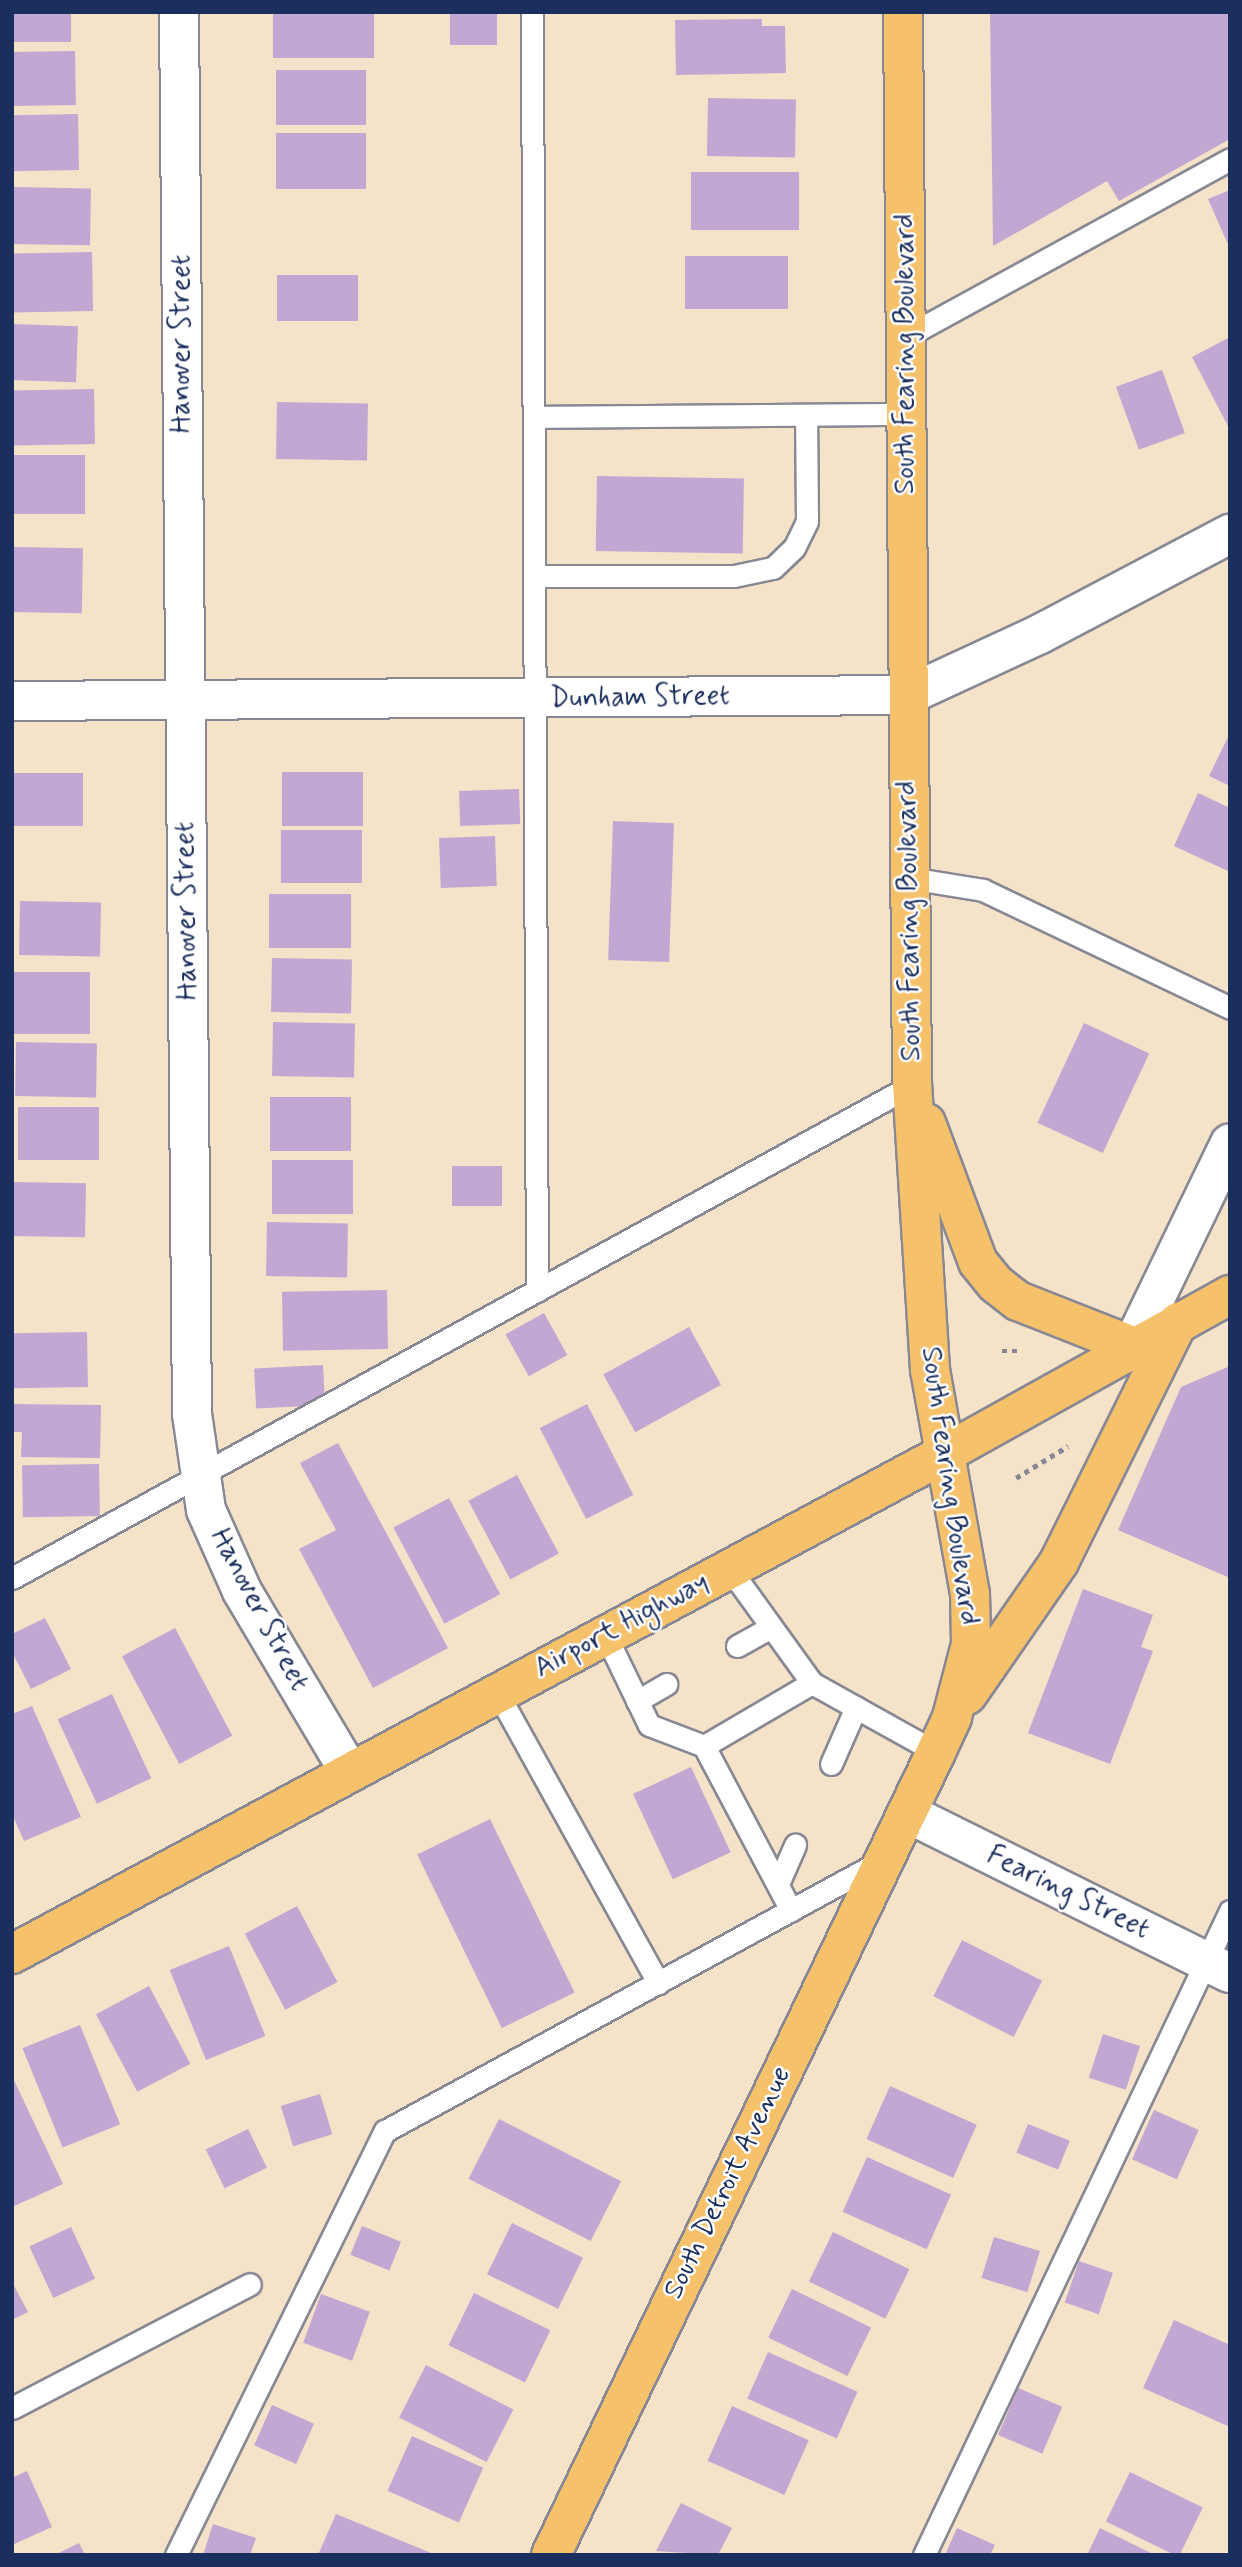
<!DOCTYPE html>
<html>
<head>
<meta charset="utf-8">
<style>
	body { margin:0 }
	#map { position:relative; width:1242px; height:2567px; overflow:hidden; background:#f4e2c9; font-family:Mynerve,sans-serif }
	div>[style] { position:absolute }
	.building>* { inset:0; background:#c2a7d3; transform-origin:0 0 }
	.path>* { height:4.5px; margin-top:-2.25px; transform-origin:0; background:repeating-linear-gradient(90deg,#888894 0 5px,transparent 0 10px) }
	.roads { filter:drop-shadow(2px 0 #888894) drop-shadow(-2px 0 #888894) drop-shadow(0 2px #888894) drop-shadow(0 -2px #888894) }
	.lane>* { height:21px; margin:-10.5px; padding:0 10.5px; transform-origin:10.5px; border-radius:10.5px; background:#fff }
	.street>* { height:38px; margin:-19px; padding:0 19px; transform-origin:19px; border-radius:19px; background:#fff }
	.primary>* { height:38px; margin:-19px; padding:0 19px; transform-origin:19px; border-radius:19px; background:#f6c16b }
	span { translate:-50% -50%; white-space:nowrap; text-align:center; line-height:1.15; -webkit-text-stroke:5px #fff; paint-order:stroke }
	.street-label { font-size:28px; color:#1b2f5e }
	.frame { position:absolute; inset:0; border:14px solid #1b2f5e; pointer-events:none }
</style>
</head>
<body>
<div id="map">
	<div class="building">
		<i style="left:12px;top:12px;width:59px;height:30px"></i>
		<i style="left:273px;top:12px;width:101px;height:46px"></i>
		<i style="left:450px;top:12px;width:47px;height:33px"></i>
		<i style="clip-path:polygon(990px 12px,1230px 12px,1230px 139px,1119px 201px,1107px 181px,993px 246px)"></i>
		<i style="clip-path:polygon(762px 19px,762px 26px,785px 26px,786px 73px,676px 75px,675px 20px)"></i>
		<i style="left:75px;top:51px;width:54px;height:63px;rotate:89deg"></i>
		<i style="left:366px;top:70px;width:55px;height:90px;rotate:90deg"></i>
		<i style="left:708px;top:98px;width:88px;height:58px;rotate:1deg"></i>
		<i style="left:78px;top:114px;width:56px;height:66px;rotate:89deg"></i>
		<i style="left:276px;top:133px;width:90px;height:56px"></i>
		<i style="left:799px;top:172px;width:58px;height:108px;rotate:90deg"></i>
		<i style="left:12px;top:187px;width:79px;height:57px;rotate:1deg"></i>
		<i style="clip-path:polygon(1230px 190px,1230px 249px,1208px 199px)"></i>
		<i style="left:92px;top:252px;width:59px;height:80px;rotate:89deg"></i>
		<i style="left:685px;top:256px;width:103px;height:53px"></i>
		<i style="left:277px;top:275px;width:81px;height:46px"></i>
		<i style="left:12px;top:324px;width:66px;height:56px;rotate:2deg"></i>
		<i style="clip-path:polygon(1230px 337px,1230px 430px,1192px 357px)"></i>
		<i style="left:1162px;top:370px;width:67px;height:49px;rotate:70deg"></i>
		<i style="left:94px;top:389px;width:55px;height:82px;rotate:89deg"></i>
		<i style="left:277px;top:402px;width:91px;height:57px;rotate:1deg"></i>
		<i style="left:12px;top:455px;width:73px;height:59px"></i>
		<i style="left:597px;top:476px;width:147px;height:75px;rotate:1deg"></i>
		<i style="left:12px;top:547px;width:71px;height:65px;rotate:1deg"></i>
		<i style="clip-path:polygon(1230px 733px,1230px 786px,1209px 776px)"></i>
		<i style="left:282px;top:772px;width:81px;height:54px"></i>
		<i style="left:12px;top:773px;width:71px;height:53px"></i>
		<i style="left:519px;top:789px;width:35px;height:60px;rotate:88deg"></i>
		<i style="clip-path:polygon(1198px 793px,1230px 808px,1230px 872px,1174px 846px)"></i>
		<i style="left:613px;top:821px;width:61px;height:139px;rotate:2deg"></i>
		<i style="left:281px;top:830px;width:81px;height:53px"></i>
		<i style="left:495px;top:836px;width:50px;height:56px;rotate:88deg"></i>
		<i style="left:269px;top:894px;width:82px;height:54px"></i>
		<i style="left:20px;top:901px;width:81px;height:54px;rotate:1deg"></i>
		<i style="left:272px;top:958px;width:80px;height:54px;rotate:1deg"></i>
		<i style="left:12px;top:972px;width:78px;height:62px"></i>
		<i style="left:273px;top:1022px;width:82px;height:54px;rotate:1deg"></i>
		<i style="left:1084px;top:1023px;width:72px;height:110px;rotate:25deg"></i>
		<i style="left:16px;top:1042px;width:81px;height:54px;rotate:1deg"></i>
		<i style="left:270px;top:1097px;width:81px;height:54px"></i>
		<i style="left:18px;top:1107px;width:81px;height:53px"></i>
		<i style="left:272px;top:1160px;width:81px;height:54px"></i>
		<i style="left:452px;top:1166px;width:50px;height:40px"></i>
		<i style="left:12px;top:1182px;width:74px;height:54px;rotate:1deg"></i>
		<i style="left:267px;top:1222px;width:81px;height:54px;rotate:1deg"></i>
		<i style="left:387px;top:1290px;width:59px;height:105px;rotate:89deg"></i>
		<i style="left:544px;top:1313px;width:48px;height:44px;rotate:61deg"></i>
		<i style="left:689px;top:1327px;width:66px;height:98px;rotate:61deg"></i>
		<i style="left:87px;top:1332px;width:55px;height:75px;rotate:89deg"></i>
		<i style="left:323px;top:1365px;width:40px;height:69px;rotate:87deg"></i>
		<i style="clip-path:polygon(1230px 1366px,1230px 1578px,1118px 1530px,1181px 1387px)"></i>
		<i style="clip-path:polygon(12px 1404px,101px 1405px,100px 1458px,21px 1457px,22px 1432px,12px 1432px)"></i>
		<i style="left:587px;top:1404px;width:102px;height:53px;rotate:63deg"></i>
		<i style="clip-path:polygon(338px 1443px,448px 1648px,373px 1688px,299px 1549px,336px 1530px,300px 1463px)"></i>
		<i style="left:99px;top:1464px;width:52px;height:77px;rotate:89deg"></i>
		<i style="left:517px;top:1475px;width:89px;height:55px;rotate:62deg"></i>
		<i style="left:449px;top:1498px;width:109px;height:63px;rotate:62deg"></i>
		<i style="clip-path:polygon(1083px 1589px,1153px 1615px,1141px 1647px,1153px 1651px,1110px 1764px,1028px 1733px)"></i>
		<i style="clip-path:polygon(45px 1618px,71px 1669px,31px 1689px,12px 1652px,12px 1634px)"></i>
		<i style="left:175px;top:1628px;width:122px;height:60px;rotate:62deg"></i>
		<i style="left:112px;top:1694px;width:93px;height:60px;rotate:65deg"></i>
		<i style="clip-path:polygon(32px 1706px,81px 1817px,24px 1841px,12px 1814px,12px 1714px)"></i>
		<i style="left:691px;top:1767px;width:94px;height:64px;rotate:65deg"></i>
		<i style="left:490px;top:1819px;width:193px;height:81px;rotate:64deg"></i>
		<i style="left:297px;top:1906px;width:86px;height:59px;rotate:62deg"></i>
		<i style="left:962px;top:1940px;width:90px;height:63px;rotate:27deg"></i>
		<i style="left:229px;top:1946px;width:97px;height:64px;rotate:68deg"></i>
		<i style="left:149px;top:1986px;width:88px;height:60px;rotate:62deg"></i>
		<i style="left:80px;top:2025px;width:107px;height:62px;rotate:68deg"></i>
		<i style="left:1103px;top:2034px;width:39px;height:46px;rotate:18deg"></i>
		<i style="clip-path:polygon(12px 2076px,63px 2184px,12px 2207px)"></i>
		<i style="left:890px;top:2086px;width:95px;height:58px;rotate:24deg"></i>
		<i style="left:320px;top:2094px;width:42px;height:41px;rotate:73deg"></i>
		<i style="left:1154px;top:2110px;width:49px;height:54px;rotate:24deg"></i>
		<i style="left:499px;top:2119px;width:137px;height:67px;rotate:27deg"></i>
		<i style="left:1028px;top:2124px;width:45px;height:31px;rotate:22deg"></i>
		<i style="left:248px;top:2129px;width:43px;height:47px;rotate:64deg"></i>
		<i style="left:867px;top:2157px;width:92px;height:60px;rotate:24deg"></i>
		<i style="left:512px;top:2223px;width:79px;height:57px;rotate:26deg"></i>
		<i style="left:362px;top:2226px;width:42px;height:31px;rotate:22deg"></i>
		<i style="left:71px;top:2227px;width:57px;height:46px;rotate:65deg"></i>
		<i style="left:833px;top:2232px;width:85px;height:55px;rotate:26deg"></i>
		<i style="left:994px;top:2237px;width:48px;height:43px;rotate:17deg"></i>
		<i style="left:1079px;top:2261px;width:36px;height:44px;rotate:19deg"></i>
		<i style="clip-path:polygon(12px 2282px,28px 2312px,12px 2320px)"></i>
		<i style="left:792px;top:2289px;width:88px;height:54px;rotate:26deg"></i>
		<i style="left:474px;top:2293px;width:85px;height:58px;rotate:26deg"></i>
		<i style="left:321px;top:2294px;width:52px;height:52px;rotate:20deg"></i>
		<i style="clip-path:polygon(1174px 2320px,1230px 2345px,1230px 2427px,1143px 2388px)"></i>
		<i style="left:768px;top:2352px;width:98px;height:51px;rotate:24deg"></i>
		<i style="left:426px;top:2365px;width:98px;height:59px;rotate:27deg"></i>
		<i style="left:1018px;top:2388px;width:48px;height:51px;rotate:23deg"></i>
		<i style="left:272px;top:2405px;width:46px;height:44px;rotate:24deg"></i>
		<i style="left:732px;top:2406px;width:84px;height:60px;rotate:24deg"></i>
		<i style="left:412px;top:2436px;width:78px;height:60px;rotate:24deg"></i>
		<i style="clip-path:polygon(27px 2471px,52px 2527px,12px 2545px,12px 2478px)"></i>
		<i style="left:1130px;top:2472px;width:81px;height:55px;rotate:26deg"></i>
		<i style="clip-path:polygon(681px 2503px,732px 2528px,718px 2555px,656px 2551px)"></i>
		<i style="clip-path:polygon(336px 2514px,436px 2555px,318px 2555px)"></i>
		<i style="clip-path:polygon(213px 2524px,256px 2538px,250px 2555px,203px 2555px)"></i>
		<i style="clip-path:polygon(957px 2528px,995px 2545px,990px 2555px,945px 2555px)"></i>
		<i style="clip-path:polygon(1100px 2528px,1155px 2555px,1087px 2555px)"></i>
		<i style="clip-path:polygon(79px 2543px,85px 2555px,55px 2555px)"></i>
	</div>
	<div class="path">
		<i style="left:1002px;top:1351px;width:20px"></i>
		<i style="left:1016px;top:1478px;width:61px;rotate:-31.6deg"></i>
	</div>
	<div class="roads">
		<div class="lane">
			<i style="left:532px;top:12px;width:1279px;rotate:89.78deg"></i>
			<i style="left:907px;top:336px;width:368px;rotate:-28.7deg"></i>
			<i style="left:535px;top:417px;width:372px;rotate:-0.5deg"></i>
			<i style="left:536px;top:576px;width:198px"></i>
			<i style="left:734px;top:576px;width:40px;rotate:-12deg"></i>
			<i style="left:773px;top:568px;width:29px;rotate:-44deg"></i>
			<i style="left:794px;top:548px;width:30px;rotate:-64deg"></i>
			<i style="left:807px;top:521px;width:106px;rotate:-90.5deg"></i>
			<i style="left:910px;top:878px;width:74px;rotate:9.3deg"></i>
			<i style="left:983px;top:890px;width:274px;rotate:25.5deg"></i>
			<i style="left:729px;top:1568px;width:142px;rotate:54.2deg"></i>
			<i style="left:12px;top:1578px;width:1026px;rotate:-28.71deg"></i>
			<i style="left:605px;top:1634px;width:101px;rotate:64.2deg"></i>
			<i style="left:649px;top:1725px;width:59px;rotate:20.9deg"></i>
			<i style="left:704px;top:1746px;width:186px;rotate:62.1deg"></i>
			<i style="left:737px;top:1646px;width:39px;rotate:-29deg"></i>
			<i style="left:497px;top:1692px;width:333px;rotate:61deg"></i>
			<i style="left:637px;top:1701px;width:34px;rotate:-30deg"></i>
			<i style="left:704px;top:1746px;width:125px;rotate:-30.3deg"></i>
			<i style="left:812px;top:1683px;width:142px;rotate:29.1deg"></i>
			<i style="left:831px;top:1764px;width:62px;rotate:-66.3deg"></i>
			<i style="left:778px;top:1884px;width:43px;rotate:-66.4deg"></i>
			<i style="left:12px;top:2408px;width:268px;rotate:-27.5deg"></i>
			<i style="left:176px;top:2555px;width:473px;rotate:-63.8deg"></i>
			<i style="left:385px;top:2131px;width:565px;rotate:-28.56deg"></i>
			<i style="left:924px;top:2555px;width:713px;rotate:-64.59deg"></i>
		</div>
		<div class="street">
			<i style="left:179px;top:12px;width:1402px;rotate:89.47deg"></i>
			<i style="left:192px;top:1414px;width:97px;rotate:81.7deg"></i>
			<i style="left:206px;top:1510px;width:89px;rotate:66deg"></i>
			<i style="left:242px;top:1591px;width:209px;rotate:59.3deg"></i>
			<i style="left:12px;top:701px;width:896px;rotate:-0.38deg"></i>
			<i style="left:908px;top:695px;width:145px;rotate:-24.8deg"></i>
			<i style="left:1040px;top:634px;width:215px;rotate:-27.8deg"></i>
			<i style="left:1132px;top:1346px;width:225px;rotate:-64.2deg"></i>
			<i style="left:907px;top:1813px;width:360px;rotate:26.4deg"></i>
		</div>
		<div class="primary">
			<i style="left:926px;top:1123px;width:148px;rotate:69.5deg"></i>
			<i style="left:978px;top:1262px;width:28px;rotate:51deg"></i>
			<i style="left:996px;top:1284px;width:28px;rotate:38deg"></i>
			<i style="left:1018px;top:1301px;width:123px;rotate:21.5deg"></i>
			<i style="left:967px;top:1695px;width:162px;rotate:-55.3deg"></i>
			<i style="left:1059px;top:1562px;width:268px;rotate:-63.6deg"></i>
			<i style="left:12px;top:1954px;width:1058px;rotate:-28.21deg"></i>
			<i style="left:944px;top:1454px;width:327px;rotate:-29.1deg"></i>
			<i style="left:551px;top:2555px;width:891px;rotate:-64.38deg"></i>
			<i style="left:936px;top:1752px;width:38px;rotate:-65deg"></i>
			<i style="left:952px;top:1717px;width:75px;rotate:-75.4deg"></i>
			<i style="left:971px;top:1644px;width:50px;rotate:-91.1deg"></i>
			<i style="left:970px;top:1594px;width:229px;rotate:-100.1deg"></i>
			<i style="left:930px;top:1369px;width:285px;rotate:-93.6deg"></i>
			<i style="left:912px;top:1085px;width:1073px;rotate:-90.48deg"></i>
		</div>
	</div>
	<div class="street-label">
		<span style="left:182px;top:344px;rotate:-90deg">Hanover Street</span>
		<span style="left:906px;top:354px;rotate:-90deg">South Fearing Boulevard</span>
		<span style="left:640px;top:698px;rotate:-1deg">Dunham Street</span>
		<span style="left:187px;top:911px;rotate:-91deg">Hanover Street</span>
		<span style="left:910px;top:921px;rotate:-91deg">South Fearing Boulevard</span>
		<span style="left:949px;top:1486px;rotate:82deg">South Fearing Boulevard</span>
		<span style="left:259px;top:1610px;rotate:62deg">Hanover Street</span>
		<span style="left:622px;top:1626px;rotate:-28deg">Airport Highway</span>
		<span style="left:1068px;top:1893px;rotate:26deg">Fearing Street</span>
		<span style="left:728px;top:2183px;rotate:-64deg">South Detroit Avenue</span>
	</div>
	<div class="frame"></div>
</div>
</body>
</html>
